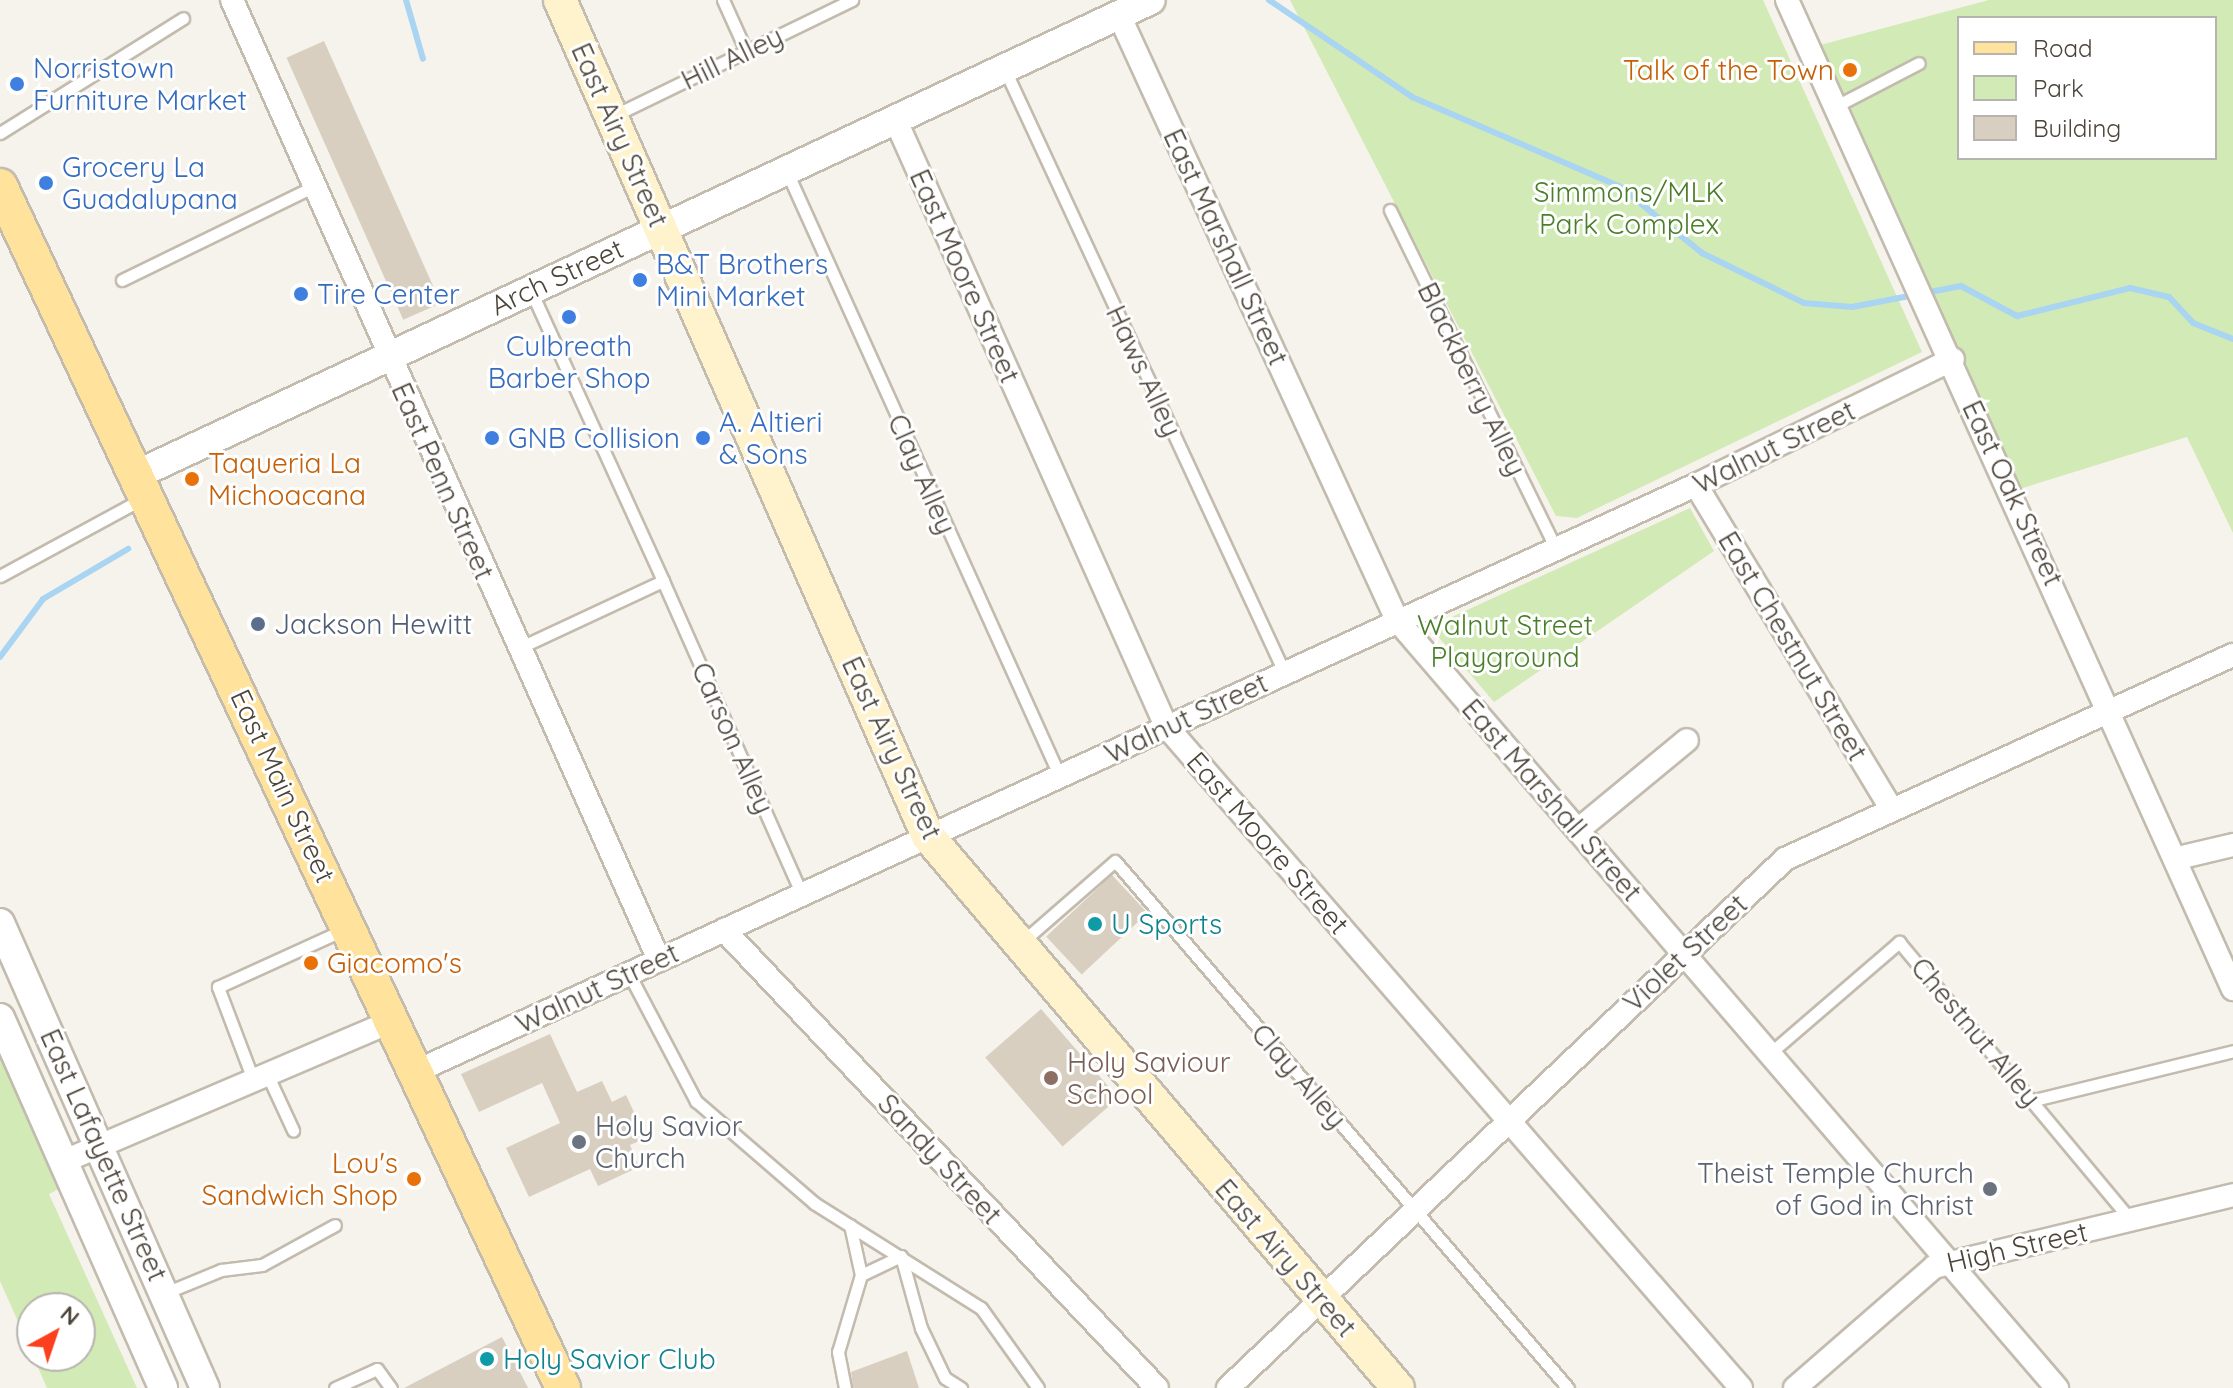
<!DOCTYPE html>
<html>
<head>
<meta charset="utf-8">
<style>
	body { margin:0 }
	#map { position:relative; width:2233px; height:1388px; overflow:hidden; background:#f6f3ec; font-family:Quicksand,sans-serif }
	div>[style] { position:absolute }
	.green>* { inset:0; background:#d2eab5 }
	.stream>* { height:6px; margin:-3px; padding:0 3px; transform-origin:3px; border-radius:3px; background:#a9d4f2 }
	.building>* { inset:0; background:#d8cfc1; transform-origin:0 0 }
	.roads { filter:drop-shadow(2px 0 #c2bbae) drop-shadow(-2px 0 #c2bbae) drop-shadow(0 2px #c2bbae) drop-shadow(0 -2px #c2bbae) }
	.service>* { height:11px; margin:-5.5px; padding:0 5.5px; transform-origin:5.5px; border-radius:5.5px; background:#fff }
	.minor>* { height:22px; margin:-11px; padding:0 11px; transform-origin:11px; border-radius:11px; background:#fff }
	.tertiary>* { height:28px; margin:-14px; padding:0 14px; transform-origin:14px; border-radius:14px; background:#fff }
	.secondary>* { height:32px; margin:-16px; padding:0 16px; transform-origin:16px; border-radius:16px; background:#fff3cd }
	.primary>* { height:34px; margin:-17px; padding:0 17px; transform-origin:17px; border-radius:17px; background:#ffe39c }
	.dots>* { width:22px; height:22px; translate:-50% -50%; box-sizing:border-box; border:4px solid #fff; border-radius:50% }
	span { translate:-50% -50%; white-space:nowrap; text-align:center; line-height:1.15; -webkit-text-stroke:6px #fff; paint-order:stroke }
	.street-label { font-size:28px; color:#4b4439 }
	.shop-label { font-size:28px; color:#366cbe }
	.left { translate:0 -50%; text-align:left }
	.food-label { font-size:28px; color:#c56008 }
	.right { translate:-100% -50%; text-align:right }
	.park-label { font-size:28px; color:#4a7f2a }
	.service-label { font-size:28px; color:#4e5e75 }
	.culture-label { font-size:28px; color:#0d838f }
	.education-label { font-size:28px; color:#785e54 }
	.worship-label { font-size:28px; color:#5b616d }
	.legend { position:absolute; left:1957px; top:16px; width:260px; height:144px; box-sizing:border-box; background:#fff; border:2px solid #b7b4b0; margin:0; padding:10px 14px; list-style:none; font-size:24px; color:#4b4439 }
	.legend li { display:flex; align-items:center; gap:16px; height:40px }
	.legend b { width:40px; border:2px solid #b7b4b0 }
	.north { position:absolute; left:16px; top:1292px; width:80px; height:80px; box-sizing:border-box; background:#fff; border:2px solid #b7b4b0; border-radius:50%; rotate:40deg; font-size:22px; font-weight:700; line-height:32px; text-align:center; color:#4b4439 }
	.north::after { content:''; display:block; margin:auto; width:28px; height:36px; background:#fc3f1d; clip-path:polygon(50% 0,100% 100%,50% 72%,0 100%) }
</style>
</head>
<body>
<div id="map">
	<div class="green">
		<i style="clip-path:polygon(1290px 0,1763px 0,1922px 352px,1577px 518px,1556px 516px)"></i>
		<i style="clip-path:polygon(evenodd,1989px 0,2233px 0,2233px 533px,2187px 437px,2013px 491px,1809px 48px,1989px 0,1959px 18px,2215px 18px,2215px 158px,1959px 158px,1959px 18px)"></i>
		<i style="clip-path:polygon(1690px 508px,1714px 551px,1494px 702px,1430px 627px)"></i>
		<i style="clip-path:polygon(0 1045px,64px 1186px,49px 1194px,137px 1388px,47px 1388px,33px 1356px,80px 1356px,80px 1308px,32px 1308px,32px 1353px,0 1281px)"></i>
	</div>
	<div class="stream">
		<i style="left:406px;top:0;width:61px;rotate:73.9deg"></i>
		<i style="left:1269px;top:0;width:173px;rotate:34.1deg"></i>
		<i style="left:1412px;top:97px;width:225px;rotate:23.3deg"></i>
		<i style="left:1619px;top:186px;width:107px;rotate:38.9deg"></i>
		<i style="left:1702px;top:253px;width:114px;rotate:26.1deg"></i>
		<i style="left:1804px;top:303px;width:48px;rotate:4.8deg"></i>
		<i style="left:1852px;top:307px;width:111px;rotate:-10.9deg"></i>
		<i style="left:1961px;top:286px;width:64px;rotate:28.2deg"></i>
		<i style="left:2017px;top:316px;width:116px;rotate:-13.9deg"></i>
		<i style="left:2130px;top:288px;width:40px;rotate:13deg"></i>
		<i style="left:2169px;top:297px;width:35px;rotate:47deg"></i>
		<i style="left:2193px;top:323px;width:43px;rotate:21.8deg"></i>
		<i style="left:0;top:657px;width:72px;rotate:-53.4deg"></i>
		<i style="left:43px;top:599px;width:99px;rotate:-30.5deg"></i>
	</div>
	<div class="building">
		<i style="left:324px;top:41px;width:287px;height:41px;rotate:66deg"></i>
		<i style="left:1112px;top:875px;width:52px;height:90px;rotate:47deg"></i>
		<i style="left:1041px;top:1009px;width:118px;height:74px;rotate:49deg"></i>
		<i style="clip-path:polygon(550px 1034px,577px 1092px,602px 1081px,612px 1102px,626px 1095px,646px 1138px,630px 1145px,639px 1167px,598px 1186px,590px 1169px,529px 1197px,506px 1148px,560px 1123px,542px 1083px,479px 1112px,461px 1074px)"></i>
		<i style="clip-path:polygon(502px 1337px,528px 1388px,404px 1388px)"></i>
		<i style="clip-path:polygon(907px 1351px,919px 1388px,853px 1388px,851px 1372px)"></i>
	</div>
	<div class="roads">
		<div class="service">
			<i style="left:723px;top:0;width:56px;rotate:65.7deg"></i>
			<i style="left:1005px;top:70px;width:664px;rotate:65.13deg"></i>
			<i style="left:1836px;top:106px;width:93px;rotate:-27.4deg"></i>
			<i style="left:613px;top:116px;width:266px;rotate:-25.9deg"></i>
			<i style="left:0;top:133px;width:216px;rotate:-32.1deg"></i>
			<i style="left:787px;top:172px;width:664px;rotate:65.71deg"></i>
			<i style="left:1390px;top:210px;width:375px;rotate:63.9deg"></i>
			<i style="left:122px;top:280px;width:212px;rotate:-26deg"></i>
			<i style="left:531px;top:291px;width:319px;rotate:65.5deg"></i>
			<i style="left:0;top:576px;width:162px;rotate:-28.5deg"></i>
			<i style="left:519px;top:648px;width:159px;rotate:-25deg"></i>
			<i style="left:663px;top:581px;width:342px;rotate:66.1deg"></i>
			<i style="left:1022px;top:942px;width:123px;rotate:-41.1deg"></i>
			<i style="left:1115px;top:861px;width:695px;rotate:49.32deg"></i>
			<i style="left:629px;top:974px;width:144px;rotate:62.2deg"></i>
			<i style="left:696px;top:1101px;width:156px;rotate:40.8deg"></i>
			<i style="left:814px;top:1203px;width:197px;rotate:32.2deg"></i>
			<i style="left:981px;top:1308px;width:98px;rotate:54.5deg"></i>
			<i style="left:1769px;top:1054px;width:172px;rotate:-40.7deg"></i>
			<i style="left:1899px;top:942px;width:362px;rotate:50.2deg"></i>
			<i style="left:268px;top:1076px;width:60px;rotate:65.2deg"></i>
			<i style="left:254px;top:1082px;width:102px;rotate:-110.8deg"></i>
			<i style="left:218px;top:987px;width:140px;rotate:-24.5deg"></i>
			<i style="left:2034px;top:1100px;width:205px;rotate:-13.8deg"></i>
			<i style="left:861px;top:1275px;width:44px;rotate:-25.4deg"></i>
			<i style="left:901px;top:1256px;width:75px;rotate:74.5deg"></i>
			<i style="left:921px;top:1328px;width:55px;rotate:64.4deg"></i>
			<i style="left:945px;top:1378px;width:19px;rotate:32deg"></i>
			<i style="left:165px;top:1293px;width:61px;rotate:-22.3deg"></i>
			<i style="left:221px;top:1270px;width:41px;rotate:-7deg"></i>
			<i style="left:262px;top:1265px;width:83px;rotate:-28.7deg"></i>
			<i style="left:335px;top:1388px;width:46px;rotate:-24.3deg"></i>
			<i style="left:377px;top:1369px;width:24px;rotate:54deg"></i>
			<i style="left:845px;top:1388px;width:37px;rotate:-101deg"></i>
			<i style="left:838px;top:1352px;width:80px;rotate:-73.4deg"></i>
			<i style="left:861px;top:1275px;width:51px;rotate:-102.4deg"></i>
		</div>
		<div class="minor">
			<i style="left:232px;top:0;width:1051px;rotate:66.02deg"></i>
			<i style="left:1787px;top:0;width:1085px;rotate:65.73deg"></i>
			<i style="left:1119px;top:15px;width:666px;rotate:65.32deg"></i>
			<i style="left:1397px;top:620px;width:1013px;rotate:49.33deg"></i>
			<i style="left:896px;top:121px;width:663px;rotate:65.95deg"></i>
			<i style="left:1166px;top:726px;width:877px;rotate:49.02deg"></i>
			<i style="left:1696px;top:485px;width:376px;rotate:58.9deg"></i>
			<i style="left:1578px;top:830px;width:141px;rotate:-39.5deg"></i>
			<i style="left:2178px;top:858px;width:57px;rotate:-13.3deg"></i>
			<i style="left:724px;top:930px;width:630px;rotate:46.61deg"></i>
			<i style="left:417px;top:1071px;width:1407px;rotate:-24.62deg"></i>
			<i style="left:1696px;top:485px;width:286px;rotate:-26.1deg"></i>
			<i style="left:62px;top:1162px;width:360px;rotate:-23.1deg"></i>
			<i style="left:1228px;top:1388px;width:768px;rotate:-43.52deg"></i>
			<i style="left:1785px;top:859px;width:492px;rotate:-24.5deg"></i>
			<i style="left:1795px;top:1388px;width:184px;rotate:-41deg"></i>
			<i style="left:1934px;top:1267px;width:308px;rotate:-13.5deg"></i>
		</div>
		<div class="tertiary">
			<i style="left:138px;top:474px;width:1118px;rotate:-25.08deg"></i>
			<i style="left:0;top:923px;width:508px;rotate:66.21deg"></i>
			<i style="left:0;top:1018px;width:404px;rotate:66.2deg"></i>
		</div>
		<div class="secondary">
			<i style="left:560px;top:0;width:913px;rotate:66.24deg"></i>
			<i style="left:928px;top:836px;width:725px;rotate:49.59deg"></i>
		</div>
		<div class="primary">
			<i style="left:0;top:186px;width:1327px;rotate:64.9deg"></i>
		</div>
	</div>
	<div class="dots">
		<i style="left:1850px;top:70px;background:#e8710a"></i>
		<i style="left:17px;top:84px;background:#3f7fe0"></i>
		<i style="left:46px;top:183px;background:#3f7fe0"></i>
		<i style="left:640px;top:280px;background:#3f7fe0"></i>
		<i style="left:301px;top:294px;background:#3f7fe0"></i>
		<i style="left:569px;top:317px;background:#3f7fe0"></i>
		<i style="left:492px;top:438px;background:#3f7fe0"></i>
		<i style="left:703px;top:438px;background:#3f7fe0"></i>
		<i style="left:192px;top:479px;background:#e8710a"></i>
		<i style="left:258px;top:624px;background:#5c6f8a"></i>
		<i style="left:1095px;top:924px;background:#0f9aa8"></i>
		<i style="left:311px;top:963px;background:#e8710a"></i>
		<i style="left:1051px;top:1078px;background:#8d6e63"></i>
		<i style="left:579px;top:1142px;background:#6b7280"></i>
		<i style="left:414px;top:1179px;background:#e8710a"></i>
		<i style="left:1990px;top:1189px;background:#6b7280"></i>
		<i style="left:487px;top:1359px;background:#0f9aa8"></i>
	</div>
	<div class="street-label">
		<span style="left:732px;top:58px;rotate:-26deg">Hill Alley</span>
		<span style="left:620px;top:135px;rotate:66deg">East Airy Street</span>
		<span style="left:1226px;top:247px;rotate:65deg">East Marshall Street</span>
		<span style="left:965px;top:276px;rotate:66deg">East Moore Street</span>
		<span style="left:557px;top:277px;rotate:-25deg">Arch Street</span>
		<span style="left:1144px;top:371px;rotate:65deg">Haws Alley</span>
		<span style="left:1472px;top:379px;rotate:64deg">Blackberry Alley</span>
		<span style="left:1774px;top:447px;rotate:-26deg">Walnut Street</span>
		<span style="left:922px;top:474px;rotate:66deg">Clay Alley</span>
		<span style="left:443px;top:481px;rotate:66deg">East Penn Street</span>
		<span style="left:2013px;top:493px;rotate:65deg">East Oak Street</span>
		<span style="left:1793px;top:646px;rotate:59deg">East Chestnut Street</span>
		<span style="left:1186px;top:718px;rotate:-25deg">Walnut Street</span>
		<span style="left:733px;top:738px;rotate:66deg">Carson Alley</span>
		<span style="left:892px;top:748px;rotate:65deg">East Airy Street</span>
		<span style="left:283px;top:786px;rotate:65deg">East Main Street</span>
		<span style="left:1552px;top:800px;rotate:49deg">East Marshall Street</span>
		<span style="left:1268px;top:843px;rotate:49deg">East Moore Street</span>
		<span style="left:1685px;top:953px;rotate:-43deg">Violet Street</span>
		<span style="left:597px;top:988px;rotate:-25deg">Walnut Street</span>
		<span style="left:1976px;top:1032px;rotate:50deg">Chestnut Alley</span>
		<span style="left:1299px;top:1076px;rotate:49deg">Clay Alley</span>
		<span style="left:104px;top:1155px;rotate:66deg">East Lafayette Street</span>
		<span style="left:940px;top:1159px;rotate:47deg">Sandy Street</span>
		<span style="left:2017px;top:1247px;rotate:-13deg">High Street</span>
		<span style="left:1286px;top:1258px;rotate:49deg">East Airy Street</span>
	</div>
	<div class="shop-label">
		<span class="left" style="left:33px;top:84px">Norristown<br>Furniture Market</span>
		<span class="left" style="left:62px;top:183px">Grocery La<br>Guadalupana</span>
		<span class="left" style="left:656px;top:280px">B&amp;T Brothers<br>Mini Market</span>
		<span class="left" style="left:317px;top:294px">Tire Center</span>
		<span style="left:569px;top:362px">Culbreath<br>Barber Shop</span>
		<span class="left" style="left:719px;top:438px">A. Altieri<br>&amp; Sons</span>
		<span class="left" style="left:508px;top:438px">GNB Collision</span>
	</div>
	<div class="food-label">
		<span class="right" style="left:1834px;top:70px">Talk of the Town</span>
		<span class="left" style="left:208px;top:479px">Taqueria La<br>Michoacana</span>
		<span class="left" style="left:327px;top:963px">Giacomo's</span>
		<span class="right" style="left:398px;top:1179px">Lou's<br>Sandwich Shop</span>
	</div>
	<div class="park-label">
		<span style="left:1629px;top:208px">Simmons/MLK<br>Park Complex</span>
		<span style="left:1505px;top:641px">Walnut Street<br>Playground</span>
	</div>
	<div class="service-label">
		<span class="left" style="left:274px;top:624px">Jackson Hewitt</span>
	</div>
	<div class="culture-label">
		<span class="left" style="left:1111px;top:924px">U Sports</span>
		<span class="left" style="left:503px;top:1359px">Holy Savior Club</span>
	</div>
	<div class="education-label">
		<span class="left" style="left:1067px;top:1078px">Holy Saviour<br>School</span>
	</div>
	<div class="worship-label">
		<span class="left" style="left:595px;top:1142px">Holy Savior<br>Church</span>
		<span class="right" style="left:1974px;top:1189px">Theist Temple Church<br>of God in Christ</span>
	</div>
	<ul class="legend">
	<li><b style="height:10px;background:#ffe39c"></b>Road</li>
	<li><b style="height:22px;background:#d2eab5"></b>Park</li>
	<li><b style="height:22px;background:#d8cfc1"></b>Building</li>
	</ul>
	<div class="north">N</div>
</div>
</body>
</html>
